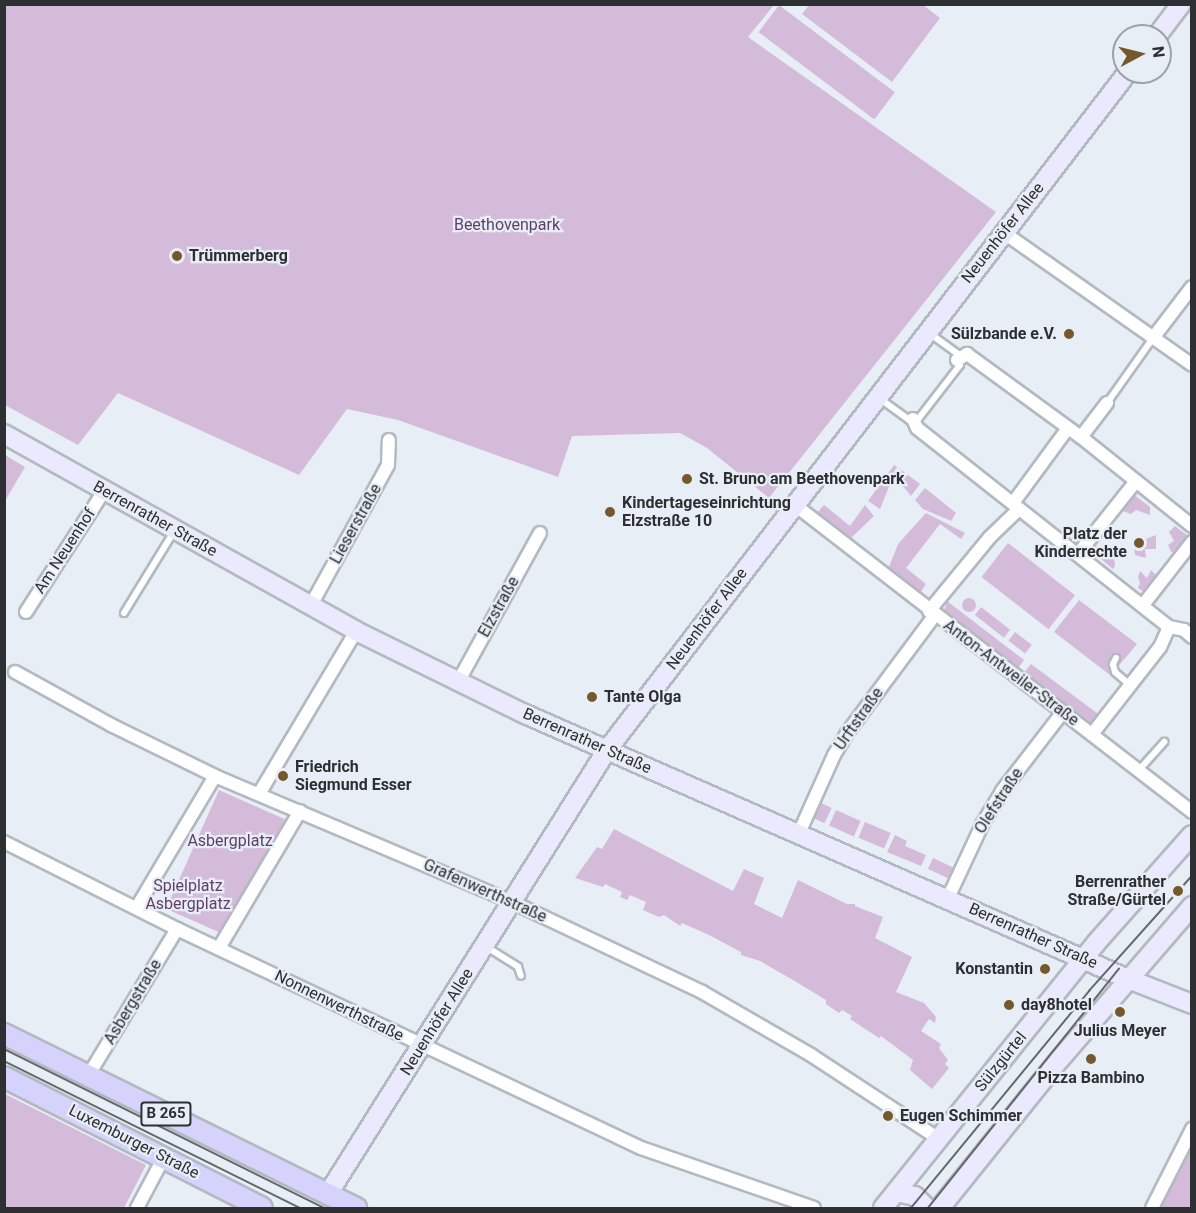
<!DOCTYPE html>
<html>
<head>
<meta charset="utf-8">
<style>
	body { margin:0 }
	#map { position:relative; width:1196px; height:1213px; overflow:hidden; background:#e8eef6; font-family:Roboto,sans-serif }
	div>[style] { position:absolute }
	.green>* { inset:0; background:#d5bbda; transform-origin:0 0 }
	.round { border-radius:50% }
	.roads { filter:drop-shadow(2px 0 #b3b9c0) drop-shadow(-2px 0 #b3b9c0) drop-shadow(0 2px #b3b9c0) drop-shadow(0 -2px #b3b9c0) }
	.lane>* { height:6px; margin:-3px; padding:0 3px; transform-origin:3px; border-radius:3px; background:#fff }
	.street>* { height:12px; margin:-6px; padding:0 6px; transform-origin:6px; border-radius:6px; background:#fff }
	.secondary>* { height:18px; margin:-9px; padding:0 9px; transform-origin:9px; border-radius:9px; background:#eae9fd }
	.primary>* { height:20px; margin:-10px; padding:0 10px; transform-origin:10px; border-radius:10px; background:#d5d3fb }
	.tram>* { height:1.5px; margin:-0.75px; padding:0 0.75px; transform-origin:0.75px; border-radius:0.75px; background:#64676b }
	.dots>* { width:16px; height:16px; translate:-50% -50%; box-sizing:border-box; border:3px solid #e8eef6; border-radius:50% }
	span { translate:-50% -50%; white-space:nowrap; text-align:center; line-height:1.15; -webkit-text-stroke:4.5px #e8eef6; paint-order:stroke }
	.shield-label span { padding:2px 4px; background:#e8eef6; border:2px solid; border-radius:4px; -webkit-text-stroke-width:0 }
	.shield-label { font-size:15px; color:#2d2f32; font-weight:700 }
	.park-label { font-size:16px; color:#633d69 }
	.street-label { font-size:16px; color:#2d2f32 }
	.poi-label { font-size:16px; color:#2d2f32; font-weight:700 }
	.left { translate:0 -50%; text-align:left }
	.right { translate:-100% -50%; text-align:right }
	.frame { position:absolute; inset:0; border:6px solid #2d2f32; pointer-events:none }
	.north { position:absolute; left:1112px; top:24px; width:60px; height:60px; box-sizing:border-box; background:#e8eef6; border:2px solid #9da2a8; border-radius:50%; rotate:83deg; font-size:16px; font-weight:700; line-height:24px; text-align:center; color:#2d2f32 }
	.north::after { content:''; display:block; margin:auto; width:21px; height:27px; background:#75592c; clip-path:polygon(50% 0,100% 100%,50% 72%,0 100%) }
</style>
</head>
<body>
<div id="map">
	<div class="green">
		<i style="clip-path:polygon(922px 4px,940px 18px,892px 82px,802px 14px,809px 5px)"></i>
		<i style="clip-path:polygon(4px 5px,774px 5px,748px 37px,996px 212px,769px 498px,707px 448px,680px 433px,572px 436px,558px 477px,398px 420px,347px 409px,299px 475px,118px 393px,78px 445px,5px 405px)"></i>
		<i style="left:779px;top:5px;width:145px;height:34px;rotate:37deg"></i>
		<i style="clip-path:polygon(5px 455px,25px 467px,5px 501px)"></i>
		<i style="clip-path:polygon(894px 465px,897px 467px,880px 509px,868px 501px)"></i>
		<i style="clip-path:polygon(900px 469px,920px 484px,911px 496px,897px 479px)"></i>
		<i style="clip-path:polygon(925px 488px,956px 513px,951px 521px,923px 509px,915px 500px)"></i>
		<i style="clip-path:polygon(1133px 494px,1150px 507px,1150px 515px,1136px 510px,1131px 514px,1120px 510px)"></i>
		<i style="clip-path:polygon(824px 505px,850px 526px,865px 505px,874px 516px,850px 539px,817px 513px)"></i>
		<i style="clip-path:polygon(926px 513px,965px 533px,961px 539px,940px 524px,906px 568px,926px 584px,920px 593px,889px 567px,898px 544px)"></i>
		<i style="clip-path:polygon(1175px 526px,1187px 535px,1178px 551px,1171px 552px,1168px 545px,1174px 541px,1169px 532px)"></i>
		<i style="clip-path:polygon(1156px 535px,1156px 549px,1145px 549px,1146px 558px,1135px 555px,1133px 541px,1143px 540px)"></i>
		<i style="left:1008px;top:543px;width:85px;height:43px;rotate:38deg"></i>
		<i style="clip-path:polygon(1092px 545px,1103px 548px,1114px 546px,1119px 552px,1114px 557px,1115px 566px,1113px 569px,1089px 549px)"></i>
		<i style="clip-path:polygon(1151px 570px,1157px 576px,1144px 592px,1138px 588px,1140px 583px,1138px 577px,1140px 571px,1147px 578px)"></i>
		<i class="round" style="left:962px;top:598px;width:14px;height:14px"></i>
		<i style="clip-path:polygon(1079px 600px,1137px 644px,1116px 669px,1118px 660px,1112px 656px,1109px 664px,1110px 675px,1054px 632px)"></i>
		<i style="clip-path:polygon(947px 601px,1024px 660px,1016px 671px,946px 617px,944px 611px)"></i>
		<i style="left:981px;top:607px;width:37px;height:10px;rotate:38deg"></i>
		<i style="left:1015px;top:632px;width:21px;height:11px;rotate:37deg"></i>
		<i style="clip-path:polygon(1031px 664px,1101px 716px,1091px 729px,1023px 674px)"></i>
		<i style="left:219px;top:790px;width:72px;height:130px;rotate:24deg"></i>
		<i style="left:819px;top:802px;width:14px;height:17px;rotate:25deg"></i>
		<i style="left:836px;top:810px;width:27px;height:17px;rotate:24deg"></i>
		<i style="left:865px;top:822px;width:28px;height:17px;rotate:23deg"></i>
		<i style="clip-path:polygon(614px 829px,733px 891px,744px 869px,764px 878px,754px 904px,782px 918px,798px 880px,847px 904px,855px 904px,855px 906px,883px 917px,875px 938px,912px 957px,896px 992px,924px 1003px,936px 1017px,935px 1023px,929px 1019px,921px 1031px,941px 1044px,939px 1048px,948px 1060px,945px 1064px,949px 1068px,932px 1089px,910px 1070px,913px 1060px,881px 1036px,879px 1038px,850px 1019px,852px 1016px,842px 1010px,839px 1013px,826px 1004px,826px 1000px,793px 980px,760px 961px,741px 955px,741px 952px,709px 935px,682px 923px,680px 926px,664px 915px,659px 917px,643px 910px,646px 902px,630px 895px,627px 900px,620px 897px,622px 892px,605px 884px,603px 887px,575px 878px,597px 847px,602px 849px)"></i>
		<i style="clip-path:polygon(895px 835px,907px 841px,905px 846px,926px 855px,921px 866px,887px 852px)"></i>
		<i style="left:933px;top:858px;width:23px;height:12px;rotate:25deg"></i>
		<i style="clip-path:polygon(5px 1094px,146px 1165px,124px 1208px,5px 1208px)"></i>
		<i style="clip-path:polygon(1191px 1146px,1191px 1208px,1161px 1208px)"></i>
	</div>
	<div class="roads">
		<div class="lane">
			<i style="left:879px;top:398px;width:37px;rotate:36deg"></i>
			<i style="left:909px;top:420px;width:10px;rotate:-11deg"></i>
			<i style="left:919px;top:418px;width:67px;rotate:-52.3deg"></i>
			<i style="left:960px;top:365px;width:11px;rotate:-100deg"></i>
			<i style="left:958px;top:354px;width:34px;rotate:-144deg"></i>
			<i style="left:1107px;top:403px;width:80px;rotate:-54.7deg"></i>
			<i style="left:124px;top:613px;width:94px;rotate:-58.5deg"></i>
			<i style="left:1116px;top:658px;width:7px;rotate:117deg"></i>
			<i style="left:1113px;top:664px;width:8px;rotate:76deg"></i>
			<i style="left:1115px;top:672px;width:20px;rotate:41deg"></i>
			<i style="left:1139px;top:770px;width:38px;rotate:-48deg"></i>
			<i style="left:485px;top:946px;width:39px;rotate:32deg"></i>
			<i style="left:518px;top:967px;width:9px;rotate:72deg"></i>
		</div>
		<div class="street">
			<i style="left:1003px;top:232px;width:231px;rotate:35.1deg"></i>
			<i style="left:1153px;top:338px;width:64px;rotate:-52.6deg"></i>
			<i style="left:957px;top:360px;width:12px;rotate:-31deg"></i>
			<i style="left:967px;top:354px;width:141px;rotate:36.1deg"></i>
			<i style="left:1081px;top:437px;width:142px;rotate:38.7deg"></i>
			<i style="left:913px;top:419px;width:10px;rotate:66deg"></i>
			<i style="left:917px;top:428px;width:321px;rotate:38.3deg"></i>
			<i style="left:1169px;top:627px;width:22px;rotate:114deg"></i>
			<i style="left:1160px;top:647px;width:110px;rotate:128deg"></i>
			<i style="left:1081px;top:437px;width:43px;rotate:-52.6deg"></i>
			<i style="left:1013px;top:503px;width:93px;rotate:-53.7deg"></i>
			<i style="left:795px;top:505px;width:502px;rotate:37.71deg"></i>
			<i style="left:1078px;top:554px;width:93px;rotate:-51.5deg"></i>
			<i style="left:311px;top:605px;width:160px;rotate:-61.2deg"></i>
			<i style="left:388px;top:465px;width:25px;rotate:-88deg"></i>
			<i style="left:1143px;top:605px;width:80px;rotate:-52.1deg"></i>
			<i style="left:929px;top:611px;width:96px;rotate:-50.5deg"></i>
			<i style="left:990px;top:537px;width:40px;rotate:-44deg"></i>
			<i style="left:26px;top:612px;width:144px;rotate:-57.2deg"></i>
			<i style="left:1169px;top:627px;width:15px;rotate:11deg"></i>
			<i style="left:1184px;top:630px;width:11px;rotate:41deg"></i>
			<i style="left:15px;top:672px;width:110px;rotate:28.9deg"></i>
			<i style="left:111px;top:725px;width:116px;rotate:26.1deg"></i>
			<i style="left:215px;top:776px;width:325px;rotate:23deg"></i>
			<i style="left:514px;top:903px;width:208px;rotate:25.3deg"></i>
			<i style="left:702px;top:992px;width:126px;rotate:30deg"></i>
			<i style="left:811px;top:1055px;width:153px;rotate:33.3deg"></i>
			<i style="left:458px;top:682px;width:170px;rotate:-61.2deg"></i>
			<i style="left:259px;top:794px;width:190px;rotate:-59.2deg"></i>
			<i style="left:799px;top:833px;width:85px;rotate:-65.8deg"></i>
			<i style="left:834px;top:755px;width:26px;rotate:-59deg"></i>
			<i style="left:847px;top:733px;width:147px;rotate:-53.3deg"></i>
			<i style="left:4px;top:842px;width:194px;rotate:26.7deg"></i>
			<i style="left:177px;top:929px;width:513px;rotate:25.27deg"></i>
			<i style="left:641px;top:1148px;width:183px;rotate:19.1deg"></i>
			<i style="left:948px;top:898px;width:83px;rotate:-65deg"></i>
			<i style="left:983px;top:823px;width:37px;rotate:-59deg"></i>
			<i style="left:1002px;top:791px;width:98px;rotate:-52.4deg"></i>
			<i style="left:137px;top:907px;width:152px;rotate:-59.2deg"></i>
			<i style="left:219px;top:948px;width:159px;rotate:-59.4deg"></i>
			<i style="left:88px;top:1076px;width:172px;rotate:-58.8deg"></i>
			<i style="left:137px;top:1208px;width:58px;rotate:-62.1deg"></i>
			<i style="left:1152px;top:1208px;width:89px;rotate:-63.1deg"></i>
		</div>
		<div class="secondary">
			<i style="left:1157px;top:36px;width:40px;rotate:-53deg"></i>
			<i style="left:4px;top:434px;width:403px;rotate:29.2deg"></i>
			<i style="left:356px;top:631px;width:188px;rotate:26.2deg"></i>
			<i style="left:525px;top:714px;width:659px;rotate:23.72deg"></i>
			<i style="left:1128px;top:979px;width:69px;rotate:21.3deg"></i>
			<i style="left:896px;top:1192px;width:19px;rotate:12deg"></i>
			<i style="left:915px;top:1196px;width:17px;rotate:45deg"></i>
			<i style="left:328px;top:1194px;width:524px;rotate:-57.86deg"></i>
			<i style="left:607px;top:750px;width:855px;rotate:-52.46deg"></i>
			<i style="left:883px;top:1208px;width:340px;rotate:-51.2deg"></i>
			<i style="left:1096px;top:943px;width:144px;rotate:-48.4deg"></i>
			<i style="left:940px;top:1208px;width:191px;rotate:-51.2deg"></i>
			<i style="left:1060px;top:1059px;width:202px;rotate:-49.2deg"></i>
		</div>
		<div class="primary">
			<i style="left:4px;top:1034px;width:393px;rotate:26.3deg"></i>
			<i style="left:4px;top:1077px;width:289px;rotate:26.9deg"></i>
		</div>
	</div>
	<div class="tram">
		<i style="left:4px;top:1049px;width:357px;rotate:26.4deg"></i>
		<i style="left:4px;top:1061px;width:330px;rotate:26.4deg"></i>
		<i style="left:911px;top:1208px;width:281px;rotate:-50.6deg"></i>
		<i style="left:1089px;top:991px;width:154px;rotate:-48.2deg"></i>
		<i style="left:928px;top:1208px;width:306px;rotate:-51.4deg"></i>
	</div>
	<div class="dots">
		<i style="left:177px;top:256px;background:#75592c"></i>
		<i style="left:1069px;top:334px;background:#75592c"></i>
		<i style="left:687px;top:479px;background:#75592c"></i>
		<i style="left:610px;top:512px;background:#75592c"></i>
		<i style="left:1139px;top:543px;background:#75592c"></i>
		<i style="left:592px;top:697px;background:#75592c"></i>
		<i style="left:283px;top:776px;background:#75592c"></i>
		<i style="left:1178px;top:891px;background:#75592c"></i>
		<i style="left:1045px;top:969px;background:#75592c"></i>
		<i style="left:1009px;top:1005px;background:#75592c"></i>
		<i style="left:1120px;top:1012px;background:#75592c"></i>
		<i style="left:1091px;top:1059px;background:#75592c"></i>
		<i style="left:888px;top:1116px;background:#75592c"></i>
	</div>
	<div class="shield-label">
		<span style="left:166px;top:1114px">B 265</span>
	</div>
	<div class="park-label">
		<span style="left:507px;top:225px">Beethovenpark</span>
		<span style="left:230px;top:841px">Asbergplatz</span>
		<span style="left:188px;top:895px">Spielplatz<br>Asbergplatz</span>
	</div>
	<div class="street-label">
		<span style="left:1003px;top:233px;rotate:-52deg">Neuenhöfer Allee</span>
		<span style="left:155px;top:519px;rotate:29deg">Berrenrather Straße</span>
		<span style="left:356px;top:524px;rotate:-61deg">Lieserstraße</span>
		<span style="left:65px;top:551px;rotate:-57deg">Am Neuenhof</span>
		<span style="left:499px;top:607px;rotate:-61deg">Elzstraße</span>
		<span style="left:707px;top:619px;rotate:-53deg">Neuenhöfer Allee</span>
		<span style="left:1011px;top:673px;rotate:37deg">Anton-Antweiler-Straße</span>
		<span style="left:859px;top:719px;rotate:-55deg">Urftstraße</span>
		<span style="left:587px;top:741px;rotate:24deg">Berrenrather Straße</span>
		<span style="left:999px;top:801px;rotate:-57deg">Olefstraße</span>
		<span style="left:485px;top:891px;rotate:24deg">Grafenwerthstraße</span>
		<span style="left:1033px;top:936px;rotate:24deg">Berrenrather Straße</span>
		<span style="left:133px;top:1002px;rotate:-59deg">Asbergstraße</span>
		<span style="left:339px;top:1006px;rotate:26deg">Nonnenwerthstraße</span>
		<span style="left:437px;top:1022px;rotate:-58deg">Neuenhöfer Allee</span>
		<span style="left:1001px;top:1062px;rotate:-51deg">Sülzgürtel</span>
		<span style="left:134px;top:1142px;rotate:27deg">Luxemburger Straße</span>
	</div>
	<div class="poi-label">
		<span class="left" style="left:189px;top:256px">Trümmerberg</span>
		<span class="right" style="left:1057px;top:334px">Sülzbande e.V.</span>
		<span class="left" style="left:699px;top:479px">St. Bruno am Beethovenpark</span>
		<span class="left" style="left:622px;top:512px">Kindertageseinrichtung<br>Elzstraße 10</span>
		<span class="right" style="left:1127px;top:543px">Platz der<br>Kinderrechte</span>
		<span class="left" style="left:604px;top:697px">Tante Olga</span>
		<span class="left" style="left:295px;top:776px">Friedrich<br>Siegmund Esser</span>
		<span class="right" style="left:1166px;top:891px">Berrenrather<br>Straße/Gürtel</span>
		<span class="right" style="left:1033px;top:969px">Konstantin</span>
		<span class="left" style="left:1021px;top:1005px">day8hotel</span>
		<span style="left:1120px;top:1031px">Julius Meyer</span>
		<span style="left:1091px;top:1078px">Pizza Bambino</span>
		<span class="left" style="left:900px;top:1116px">Eugen Schimmer</span>
	</div>
	<div class="frame"></div>
	<div class="north">N</div>
</div>
</body>
</html>
